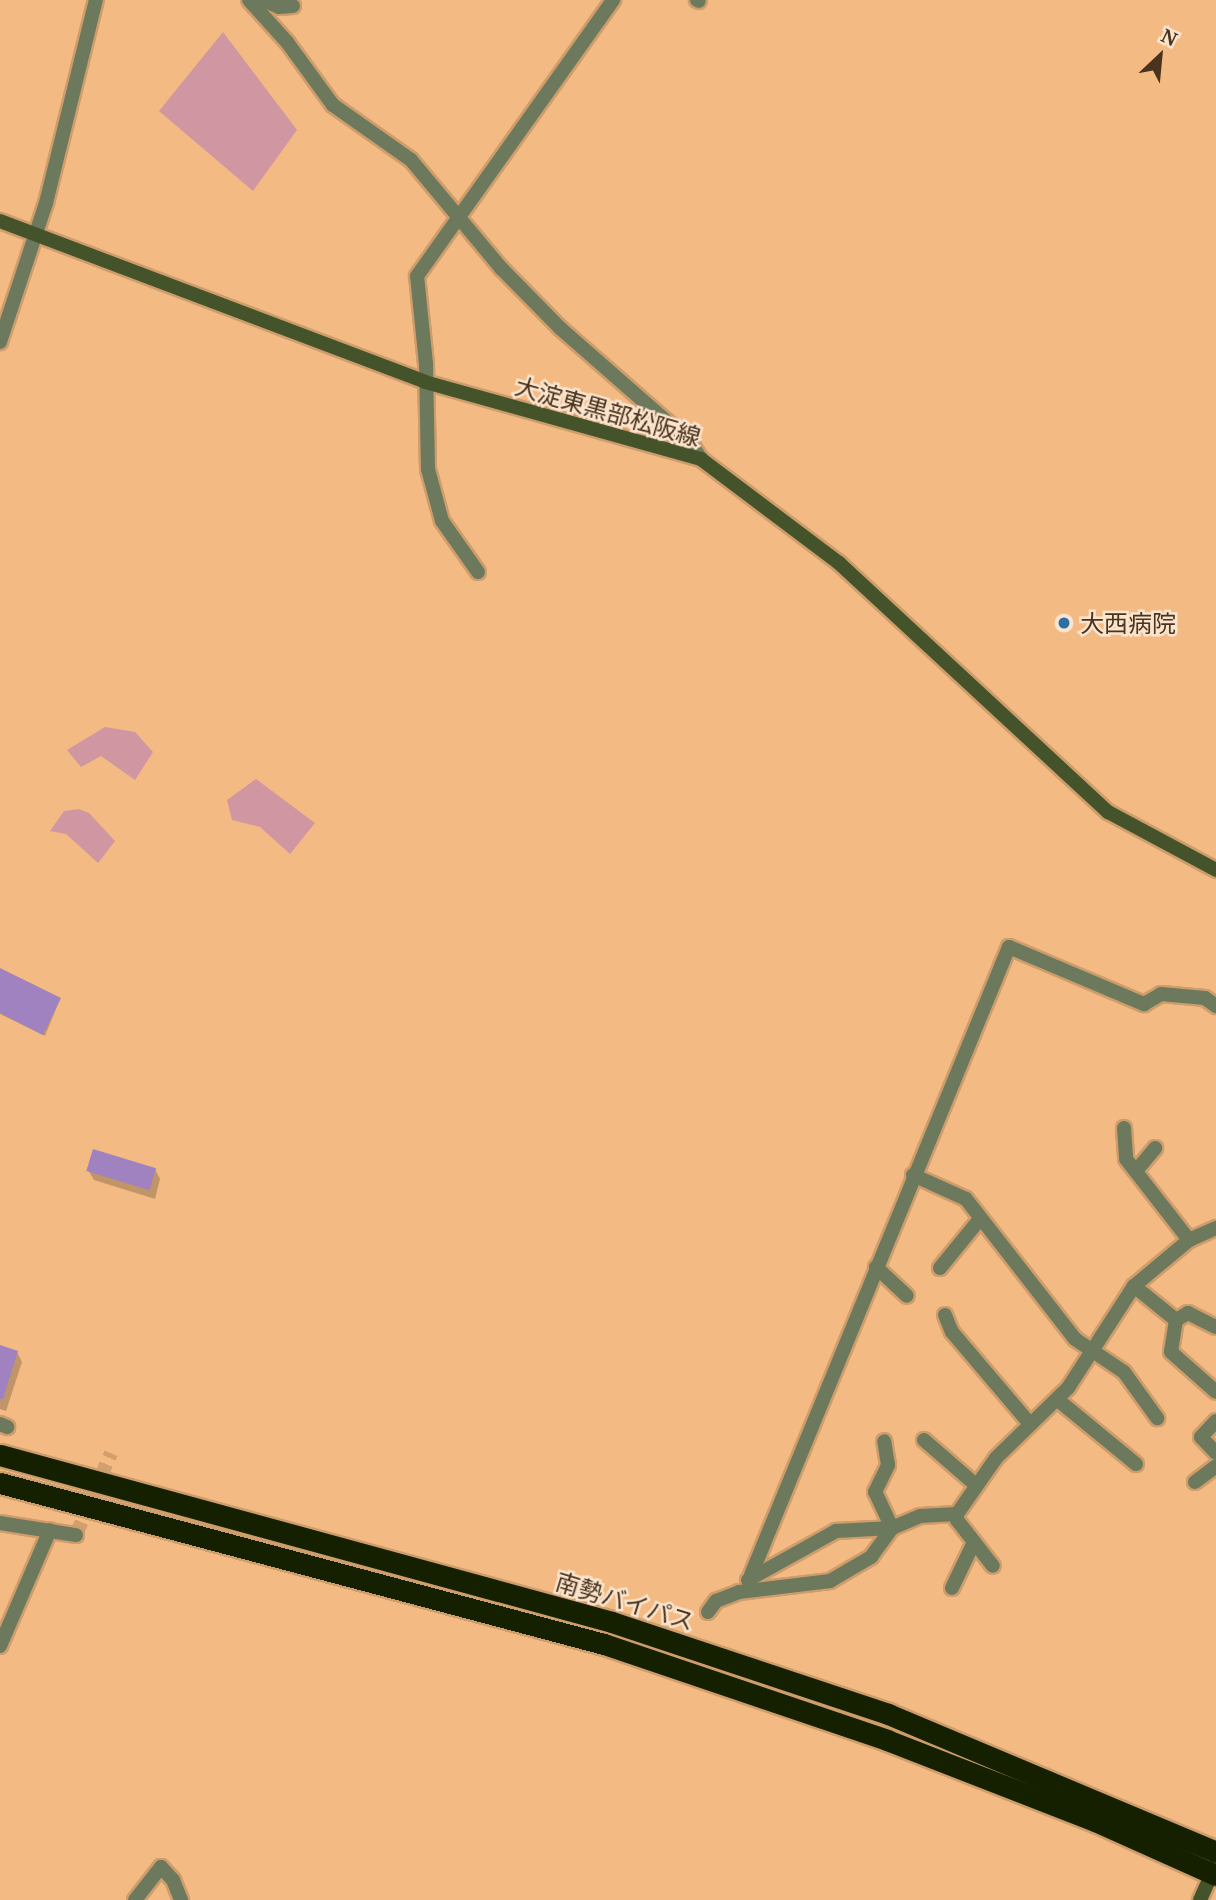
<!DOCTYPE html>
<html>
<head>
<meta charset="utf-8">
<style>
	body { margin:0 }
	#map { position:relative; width:1216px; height:1900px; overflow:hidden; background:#f3bb83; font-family:"Noto Serif","Noto Sans JP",serif }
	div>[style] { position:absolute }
	.green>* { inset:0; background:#d096a1 }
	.shadow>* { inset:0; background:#0003 }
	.building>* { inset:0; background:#a082c1; transform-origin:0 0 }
	.street-tunnel>* { height:14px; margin-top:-7px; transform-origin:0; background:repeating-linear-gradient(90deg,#d1a06e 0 14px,transparent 0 21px) }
	.roads { filter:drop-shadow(2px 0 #ce9d6c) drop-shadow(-2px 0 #ce9d6c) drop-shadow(0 2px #ce9d6c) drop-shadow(0 -2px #ce9d6c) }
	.street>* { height:14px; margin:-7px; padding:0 7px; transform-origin:7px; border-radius:7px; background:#6d795d }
	.secondary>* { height:14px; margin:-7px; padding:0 7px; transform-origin:7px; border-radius:7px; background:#44532a }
	.highway>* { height:21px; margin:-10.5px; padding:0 10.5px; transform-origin:10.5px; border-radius:10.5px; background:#152000 }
	.dots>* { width:19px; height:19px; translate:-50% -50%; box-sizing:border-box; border:4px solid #fbe4ce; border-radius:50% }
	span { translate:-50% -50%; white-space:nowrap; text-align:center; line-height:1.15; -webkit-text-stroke:5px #fbe4ce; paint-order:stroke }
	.street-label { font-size:24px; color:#4a331c }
	.poi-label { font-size:24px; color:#4a331c }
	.left { translate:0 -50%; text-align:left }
	.north { position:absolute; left:1125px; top:21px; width:70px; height:70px; -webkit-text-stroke:5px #fbe4ce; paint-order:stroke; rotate:26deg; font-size:19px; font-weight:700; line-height:28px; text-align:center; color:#4a331c }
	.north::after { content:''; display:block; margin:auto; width:24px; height:32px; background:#4a331c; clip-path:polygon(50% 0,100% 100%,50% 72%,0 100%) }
</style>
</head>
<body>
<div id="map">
	<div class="green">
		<i style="clip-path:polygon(223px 32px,297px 130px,253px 191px,159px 111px)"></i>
		<i style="clip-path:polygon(105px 727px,135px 732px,153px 752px,135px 780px,101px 756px,81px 767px,67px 750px)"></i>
		<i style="clip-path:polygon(256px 779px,315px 823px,290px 854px,260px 827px,232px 820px,227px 800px)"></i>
		<i style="clip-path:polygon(79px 809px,89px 813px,115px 841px,98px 863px,66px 834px,50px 831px,64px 811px)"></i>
	</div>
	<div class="shadow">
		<i style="clip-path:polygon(0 970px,60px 999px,45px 1036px,0 1014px)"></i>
		<i style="clip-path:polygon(155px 1169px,160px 1179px,155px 1199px,94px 1180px,88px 1170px)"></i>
		<i style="clip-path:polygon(0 1345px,17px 1352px,22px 1362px,6px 1411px,0 1409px)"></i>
	</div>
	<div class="building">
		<i style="clip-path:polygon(0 968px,61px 998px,43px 1035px,0 1013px)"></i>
		<i style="left:93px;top:1149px;width:66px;height:23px;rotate:17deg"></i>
		<i style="clip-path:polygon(0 1345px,18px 1351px,3px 1399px,0 1399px)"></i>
	</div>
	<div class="street-tunnel">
		<i style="left:76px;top:1535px;width:89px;rotate:-66.9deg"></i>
	</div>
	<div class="roads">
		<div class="street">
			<i style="left:249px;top:0;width:57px;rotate:47.9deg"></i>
			<i style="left:287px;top:42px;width:78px;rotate:53.9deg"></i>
			<i style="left:333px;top:105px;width:95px;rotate:35.2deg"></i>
			<i style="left:411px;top:160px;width:141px;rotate:50.2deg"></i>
			<i style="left:501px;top:268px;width:84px;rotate:45.5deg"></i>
			<i style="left:560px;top:328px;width:173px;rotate:41.2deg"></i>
			<i style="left:690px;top:442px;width:20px;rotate:57deg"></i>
			<i style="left:263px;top:0;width:17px;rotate:24deg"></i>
			<i style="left:279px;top:7px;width:14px;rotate:-4deg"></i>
			<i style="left:697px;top:0;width:2px;rotate:27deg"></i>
			<i style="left:0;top:342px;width:146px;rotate:-71.7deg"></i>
			<i style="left:46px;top:203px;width:209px;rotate:-76.2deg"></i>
			<i style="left:478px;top:572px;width:62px;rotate:-125.2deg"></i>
			<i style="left:442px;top:521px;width:54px;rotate:-105.1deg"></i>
			<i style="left:428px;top:469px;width:105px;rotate:-91.1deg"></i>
			<i style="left:426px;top:364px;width:88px;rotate:-95.8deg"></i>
			<i style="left:417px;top:276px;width:339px;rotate:-54.6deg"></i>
			<i style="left:1124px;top:1128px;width:31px;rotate:86deg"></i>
			<i style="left:1126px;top:1159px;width:103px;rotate:52.1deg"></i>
			<i style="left:1136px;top:1171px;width:30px;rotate:-50deg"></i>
			<i style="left:913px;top:1175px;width:58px;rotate:24.4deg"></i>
			<i style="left:966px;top:1199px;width:177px;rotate:52.1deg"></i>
			<i style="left:1075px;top:1339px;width:59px;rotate:34deg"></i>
			<i style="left:1124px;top:1372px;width:57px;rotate:54.3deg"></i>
			<i style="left:876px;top:1267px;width:42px;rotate:43.1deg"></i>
			<i style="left:940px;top:1268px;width:63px;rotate:-50.8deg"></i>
			<i style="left:1134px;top:1286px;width:54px;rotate:39deg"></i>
			<i style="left:1176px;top:1320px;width:32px;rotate:99deg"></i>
			<i style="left:1171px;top:1352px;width:60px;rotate:41.6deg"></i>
			<i style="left:945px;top:1315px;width:18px;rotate:68deg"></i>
			<i style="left:952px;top:1332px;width:121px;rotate:49.7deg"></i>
			<i style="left:1176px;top:1320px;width:14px;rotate:-30deg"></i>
			<i style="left:1188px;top:1313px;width:31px;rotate:27deg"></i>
			<i style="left:1058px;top:1400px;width:101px;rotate:39.4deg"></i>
			<i style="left:1216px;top:1421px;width:22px;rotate:133deg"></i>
			<i style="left:1201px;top:1437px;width:22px;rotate:47deg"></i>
			<i style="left:0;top:1424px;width:8px;rotate:23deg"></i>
			<i style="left:924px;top:1440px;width:69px;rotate:40.9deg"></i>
			<i style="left:1195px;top:1482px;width:26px;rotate:-37deg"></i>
			<i style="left:957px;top:1514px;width:6px;rotate:90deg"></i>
			<i style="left:957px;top:1520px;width:58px;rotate:52deg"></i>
			<i style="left:0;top:1523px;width:77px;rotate:9deg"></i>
			<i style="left:751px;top:1575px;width:679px;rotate:-67.67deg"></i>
			<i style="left:1009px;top:947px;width:147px;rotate:22.9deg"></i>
			<i style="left:1144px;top:1004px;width:20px;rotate:-30deg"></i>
			<i style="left:1161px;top:994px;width:44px;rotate:5.2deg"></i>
			<i style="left:1205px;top:998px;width:14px;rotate:36deg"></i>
			<i style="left:748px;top:1580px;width:101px;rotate:-29.1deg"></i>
			<i style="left:836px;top:1531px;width:56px;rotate:-3.1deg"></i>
			<i style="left:892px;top:1528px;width:40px;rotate:-115deg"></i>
			<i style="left:875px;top:1492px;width:30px;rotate:-64deg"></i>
			<i style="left:888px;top:1465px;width:24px;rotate:-99deg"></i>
			<i style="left:952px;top:1588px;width:51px;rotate:-64.4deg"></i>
			<i style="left:708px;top:1612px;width:14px;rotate:-54deg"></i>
			<i style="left:716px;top:1601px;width:25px;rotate:-21deg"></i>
			<i style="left:739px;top:1592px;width:92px;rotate:-6.9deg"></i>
			<i style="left:830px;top:1581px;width:48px;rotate:-30.3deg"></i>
			<i style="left:871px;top:1557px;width:36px;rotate:-54deg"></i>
			<i style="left:892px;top:1528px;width:30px;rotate:-23deg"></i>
			<i style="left:920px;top:1516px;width:37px;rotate:-3deg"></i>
			<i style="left:957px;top:1514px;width:68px;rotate:-55.1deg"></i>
			<i style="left:996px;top:1458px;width:100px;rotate:-44.2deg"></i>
			<i style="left:1068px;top:1388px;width:121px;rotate:-57.1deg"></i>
			<i style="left:1134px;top:1286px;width:72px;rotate:-39.9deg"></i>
			<i style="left:1189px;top:1240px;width:30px;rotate:-24deg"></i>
			<i style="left:0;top:1646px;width:126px;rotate:-66.7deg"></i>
			<i style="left:135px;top:1900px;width:42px;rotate:-51.8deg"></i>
			<i style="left:161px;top:1867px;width:18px;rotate:47deg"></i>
			<i style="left:173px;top:1880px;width:22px;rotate:68deg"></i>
		</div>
		<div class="secondary">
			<i style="left:0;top:221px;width:454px;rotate:20.7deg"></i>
			<i style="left:425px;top:382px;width:287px;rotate:15.6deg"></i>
			<i style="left:701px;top:459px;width:173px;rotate:37deg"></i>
			<i style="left:839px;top:563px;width:367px;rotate:42.8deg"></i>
			<i style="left:1108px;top:812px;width:123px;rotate:28.2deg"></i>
			<i style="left:1200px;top:1900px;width:37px;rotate:-66deg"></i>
		</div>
		<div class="highway">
			<i style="left:0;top:1455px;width:634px;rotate:15.26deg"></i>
			<i style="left:612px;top:1622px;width:291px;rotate:18.4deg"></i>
			<i style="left:888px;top:1714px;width:356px;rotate:22.8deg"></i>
			<i style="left:0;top:1483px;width:625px;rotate:14.93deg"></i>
			<i style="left:604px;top:1644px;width:299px;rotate:18.7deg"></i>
			<i style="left:887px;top:1740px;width:223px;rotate:21.3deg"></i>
			<i style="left:1095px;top:1821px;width:133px;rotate:24.1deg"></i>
		</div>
	</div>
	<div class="dots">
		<i style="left:1064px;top:623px;background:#2c6fa4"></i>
	</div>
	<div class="street-label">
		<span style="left:608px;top:411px;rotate:16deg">大淀東黒部松阪線</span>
		<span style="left:625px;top:1601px;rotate:17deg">南勢バイパス</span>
	</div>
	<div class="poi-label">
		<span class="left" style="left:1080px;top:623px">大西病院</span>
	</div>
	<div class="north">N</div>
</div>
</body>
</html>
